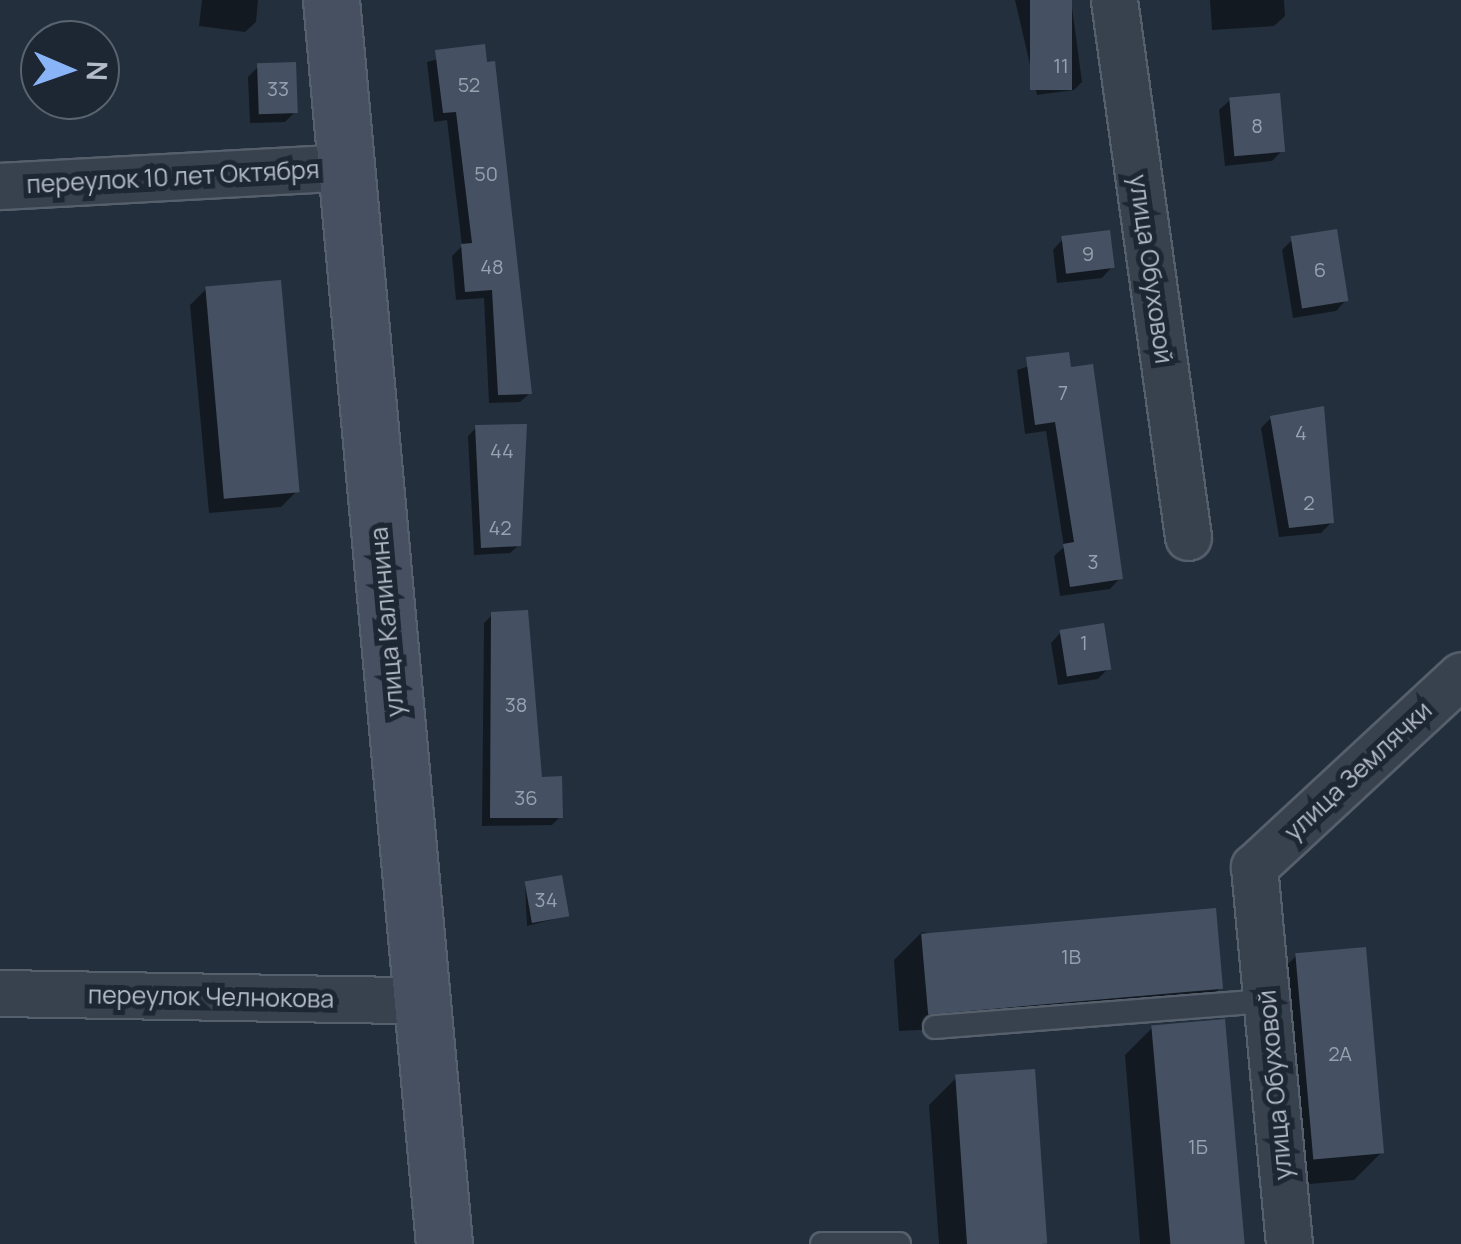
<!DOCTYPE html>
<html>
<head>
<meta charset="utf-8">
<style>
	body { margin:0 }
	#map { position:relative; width:1461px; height:1244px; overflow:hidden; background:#242f3e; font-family:Manrope,sans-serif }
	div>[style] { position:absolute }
	.shadow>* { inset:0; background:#0007 }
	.building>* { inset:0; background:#455162; transform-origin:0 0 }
	.roads { filter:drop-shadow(2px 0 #565f6c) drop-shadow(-2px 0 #565f6c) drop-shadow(0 2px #565f6c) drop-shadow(0 -2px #565f6c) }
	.lane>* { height:22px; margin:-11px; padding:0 11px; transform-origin:11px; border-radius:11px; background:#38414e }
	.street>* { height:45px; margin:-22.5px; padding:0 22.5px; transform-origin:22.5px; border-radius:22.5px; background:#38414e }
	.secondary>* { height:55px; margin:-27.5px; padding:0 27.5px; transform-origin:27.5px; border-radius:27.5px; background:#465061 }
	span { translate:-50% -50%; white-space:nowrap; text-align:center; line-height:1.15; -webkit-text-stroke:10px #1d2633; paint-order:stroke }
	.number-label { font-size:20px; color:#98a1af }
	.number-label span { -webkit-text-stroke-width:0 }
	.street-label { font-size:25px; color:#b4bcc9 }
	.north { position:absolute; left:20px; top:20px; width:100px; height:100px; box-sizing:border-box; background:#1d2633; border:2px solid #59626f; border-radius:50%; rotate:92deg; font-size:28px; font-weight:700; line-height:40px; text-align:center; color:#b4bcc9 }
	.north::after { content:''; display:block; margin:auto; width:35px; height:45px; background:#8ab4f8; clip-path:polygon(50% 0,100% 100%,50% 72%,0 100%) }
</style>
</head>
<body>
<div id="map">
	<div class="shadow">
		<i style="clip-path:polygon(202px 0,258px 0,256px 22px,245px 32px,199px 26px)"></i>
		<i style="clip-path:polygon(1015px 0,1071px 0,1082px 82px,1074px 90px,1037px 95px)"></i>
		<i style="clip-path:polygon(1210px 0,1284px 0,1285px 16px,1274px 26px,1212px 30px)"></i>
		<i style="clip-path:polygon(483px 47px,530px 393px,520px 402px,489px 403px,484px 298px,456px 300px,452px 256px,462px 246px,447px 120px,434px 122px,427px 62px)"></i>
		<i style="clip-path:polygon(259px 66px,295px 112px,285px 122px,250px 123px,248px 77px)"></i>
		<i style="clip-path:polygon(1230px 100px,1282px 151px,1272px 161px,1225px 166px,1219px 110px)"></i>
		<i style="clip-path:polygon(1063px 239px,1112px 267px,1102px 278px,1057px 283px,1053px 250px)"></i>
		<i style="clip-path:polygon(1292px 240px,1346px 300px,1336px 311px,1293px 318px,1282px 250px)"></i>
		<i style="clip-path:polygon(206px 289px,297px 491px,281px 507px,209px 513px,190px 305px)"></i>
		<i style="clip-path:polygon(1067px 354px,1120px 578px,1110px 589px,1060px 596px,1054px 556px,1064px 547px,1046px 431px,1025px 434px,1017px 370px)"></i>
		<i style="clip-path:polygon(1271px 418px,1332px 522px,1321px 533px,1279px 537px,1261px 428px)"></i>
		<i style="clip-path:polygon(476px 428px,519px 545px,510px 553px,474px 555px,468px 436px)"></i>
		<i style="clip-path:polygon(492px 615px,539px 779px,560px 817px,552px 825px,482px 826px,484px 623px)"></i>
		<i style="clip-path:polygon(1061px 632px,1108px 669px,1098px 679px,1058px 685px,1051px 643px)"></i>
		<i style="clip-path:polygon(525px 883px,566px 916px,527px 926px)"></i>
		<i style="clip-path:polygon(922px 932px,1220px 988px,1193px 1016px,899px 1031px,894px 960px)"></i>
		<i style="clip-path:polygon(1297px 955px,1382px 1152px,1354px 1180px,1287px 1186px,1269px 983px)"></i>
		<i style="clip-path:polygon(1152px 1028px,1241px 1244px,1140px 1244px,1125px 1055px)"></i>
		<i style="clip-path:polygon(957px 1077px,1045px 1244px,939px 1244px,929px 1105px)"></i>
	</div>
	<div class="building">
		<i style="left:1030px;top:0;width:42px;height:90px"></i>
		<i style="clip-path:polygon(485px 44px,487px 62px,495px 61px,532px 394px,498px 395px,492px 290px,465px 292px,461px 244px,472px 243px,456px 112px,443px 113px,435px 50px)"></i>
		<i style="left:296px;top:62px;width:51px;height:39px;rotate:88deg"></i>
		<i style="left:1280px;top:93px;width:59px;height:51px;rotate:85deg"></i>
		<i style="left:1337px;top:229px;width:73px;height:47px;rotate:81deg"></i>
		<i style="left:1110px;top:230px;width:38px;height:49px;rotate:83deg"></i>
		<i style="left:281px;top:280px;width:213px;height:76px;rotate:85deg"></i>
		<i style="clip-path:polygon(1069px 352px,1071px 367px,1093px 364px,1123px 579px,1070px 587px,1063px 544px,1074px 542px,1055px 422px,1035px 425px,1026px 357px)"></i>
		<i style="clip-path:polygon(1324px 406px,1334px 523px,1289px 528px,1270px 416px)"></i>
		<i style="clip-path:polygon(527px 424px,521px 546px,481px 548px,475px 425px)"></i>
		<i style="clip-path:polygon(528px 610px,542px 777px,562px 776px,563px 818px,490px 818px,491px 612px)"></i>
		<i style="left:1104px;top:623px;width:47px;height:45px;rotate:81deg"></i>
		<i style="left:562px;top:875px;width:42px;height:38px;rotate:80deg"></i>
		<i style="left:1216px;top:908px;width:81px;height:296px;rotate:85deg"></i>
		<i style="left:1366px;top:947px;width:207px;height:71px;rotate:85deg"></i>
		<i style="left:1225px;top:1019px;width:226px;height:74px;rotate:85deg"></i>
		<i style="left:1035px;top:1069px;width:175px;height:80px;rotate:86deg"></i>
	</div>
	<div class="roads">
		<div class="lane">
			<i style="left:935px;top:1027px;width:333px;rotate:-4.5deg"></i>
			<i style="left:822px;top:1244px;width:77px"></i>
		</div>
		<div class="street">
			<i style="left:1114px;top:0;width:542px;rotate:82.15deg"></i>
			<i style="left:0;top:186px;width:347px;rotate:-3.1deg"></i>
			<i style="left:0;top:993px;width:422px;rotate:1deg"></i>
			<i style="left:1289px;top:1244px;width:379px;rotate:-95.3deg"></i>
			<i style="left:1254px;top:867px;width:282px;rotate:-42.8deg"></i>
		</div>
		<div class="secondary">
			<i style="left:331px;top:0;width:1249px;rotate:84.81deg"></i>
		</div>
	</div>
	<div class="number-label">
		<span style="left:1061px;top:65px">11</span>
		<span style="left:469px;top:84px">52</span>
		<span style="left:278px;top:88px">33</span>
		<span style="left:1257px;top:125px">8</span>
		<span style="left:486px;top:173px">50</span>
		<span style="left:1088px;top:253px">9</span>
		<span style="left:492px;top:266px">48</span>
		<span style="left:1320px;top:269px">6</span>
		<span style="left:1063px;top:392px">7</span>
		<span style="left:1301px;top:432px">4</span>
		<span style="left:502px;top:450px">44</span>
		<span style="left:1309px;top:502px">2</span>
		<span style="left:500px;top:527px">42</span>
		<span style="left:1093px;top:561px">3</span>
		<span style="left:1084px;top:642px">1</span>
		<span style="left:516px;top:704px">38</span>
		<span style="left:526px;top:797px">36</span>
		<span style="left:546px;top:899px">34</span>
		<span style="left:1071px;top:956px">1В</span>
		<span style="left:1340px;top:1053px">2А</span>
		<span style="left:1198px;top:1146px">1Б</span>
	</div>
	<div class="street-label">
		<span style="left:173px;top:177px;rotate:-3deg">переулок 10 лет Октября</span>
		<span style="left:1151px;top:269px;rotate:82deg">улица Обуховой</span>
		<span style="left:387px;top:622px;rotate:-95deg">улица Калинина</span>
		<span style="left:1358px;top:771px;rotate:-43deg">улица Землячки</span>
		<span style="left:211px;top:997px;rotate:1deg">переулок Челнокова</span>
		<span style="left:1275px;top:1085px;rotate:-95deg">улица Обуховой</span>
	</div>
	<div class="north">N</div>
</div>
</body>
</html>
